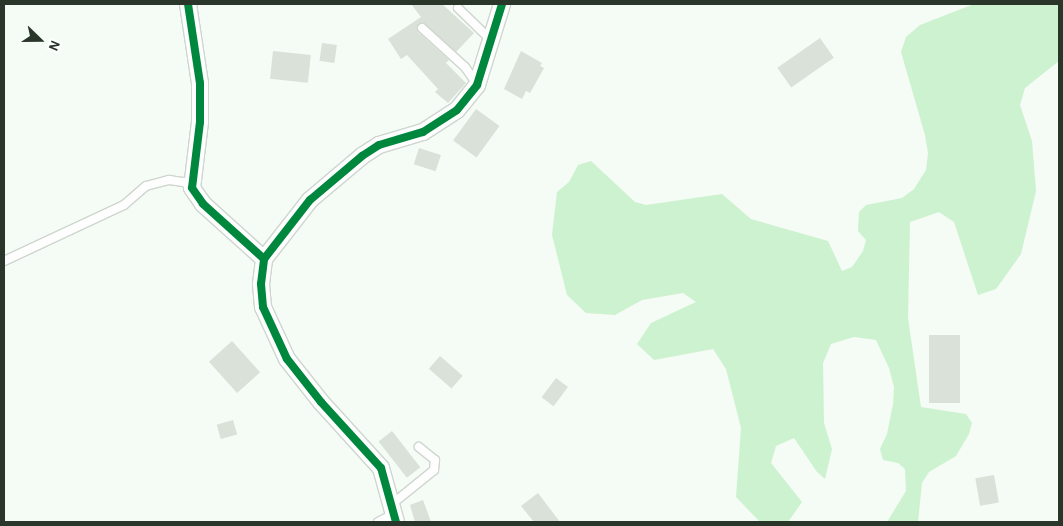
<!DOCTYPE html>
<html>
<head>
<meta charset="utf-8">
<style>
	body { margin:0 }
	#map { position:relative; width:1063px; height:526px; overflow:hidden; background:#f5fbf5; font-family:"Alegreya Sans",sans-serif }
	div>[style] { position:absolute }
	.green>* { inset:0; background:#cdf2cf }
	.building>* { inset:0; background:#d9e1d9; transform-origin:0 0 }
	.roads { filter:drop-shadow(1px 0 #ced6ce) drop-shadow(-1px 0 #ced6ce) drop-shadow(0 1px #ced6ce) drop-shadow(0 -1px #ced6ce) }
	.service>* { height:8px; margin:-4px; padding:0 4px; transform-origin:4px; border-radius:4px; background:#fefefe }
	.minor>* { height:16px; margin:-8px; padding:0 8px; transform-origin:8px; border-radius:8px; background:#fefefe }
	.cycleway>* { height:8px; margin:-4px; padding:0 4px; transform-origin:4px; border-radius:4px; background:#00873e }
	span { translate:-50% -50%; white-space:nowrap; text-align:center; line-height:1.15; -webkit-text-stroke:4px #fff; paint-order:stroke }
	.frame { position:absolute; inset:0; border:5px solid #2b362b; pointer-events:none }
	.north { position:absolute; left:15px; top:15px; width:50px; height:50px; -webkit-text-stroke:4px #fff; paint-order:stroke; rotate:112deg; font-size:14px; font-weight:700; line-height:20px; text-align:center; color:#2b362b }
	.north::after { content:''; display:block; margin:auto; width:18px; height:22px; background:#2b362b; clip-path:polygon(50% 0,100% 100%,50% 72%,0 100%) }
</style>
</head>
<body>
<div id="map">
	<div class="green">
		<i style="clip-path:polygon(974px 4px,1059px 4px,1059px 61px,1025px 88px,1020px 105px,1032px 141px,1036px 191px,1021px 254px,996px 289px,978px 295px,954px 222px,939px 212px,910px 222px,908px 318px,921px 407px,966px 414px,972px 423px,969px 434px,956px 456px,929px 472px,922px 483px,918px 522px,887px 522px,906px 491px,905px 469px,898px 463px,883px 460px,880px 449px,887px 434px,893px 404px,894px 387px,889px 368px,876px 340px,854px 337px,831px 344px,823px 363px,824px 423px,832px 449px,825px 479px,817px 472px,794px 438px,776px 446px,771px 463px,802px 502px,788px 522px,759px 521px,736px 497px,741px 428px,726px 369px,713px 349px,654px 360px,637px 344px,651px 323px,696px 302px,683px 293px,642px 300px,615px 315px,586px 313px,567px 295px,552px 235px,557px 192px,569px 182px,578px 165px,591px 161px,635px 202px,646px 205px,722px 194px,751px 219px,828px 241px,842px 271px,852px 267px,863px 251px,866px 240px,858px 231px,859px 212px,866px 205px,902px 198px,914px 189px,926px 170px,928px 153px,925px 135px,901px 52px,906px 37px,920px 25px)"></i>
	</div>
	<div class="building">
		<i style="clip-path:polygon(411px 4px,442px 4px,474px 33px,456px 52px,425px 24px,417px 26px,418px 32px,449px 60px,446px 63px,466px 83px,448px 103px,435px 92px,438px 89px,407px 55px,401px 59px,388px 39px,421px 17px)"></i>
		<i style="left:820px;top:38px;width:24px;height:52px;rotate:55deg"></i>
		<i style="left:322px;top:43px;width:15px;height:18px;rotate:8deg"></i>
		<i style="left:273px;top:51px;width:38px;height:28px;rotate:6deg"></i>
		<i style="clip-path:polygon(521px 51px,542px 63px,540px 66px,544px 68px,530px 93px,526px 91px,522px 99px,504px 89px)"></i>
		<i style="left:476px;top:109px;width:29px;height:39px;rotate:36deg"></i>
		<i style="left:419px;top:148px;width:23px;height:17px;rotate:18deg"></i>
		<i style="left:929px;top:335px;width:31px;height:68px"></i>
		<i style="left:232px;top:341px;width:42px;height:31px;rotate:48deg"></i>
		<i style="left:440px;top:356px;width:30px;height:17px;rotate:41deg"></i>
		<i style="left:556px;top:378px;width:15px;height:24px;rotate:37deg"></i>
		<i style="left:233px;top:420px;width:15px;height:17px;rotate:74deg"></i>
		<i style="left:392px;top:431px;width:46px;height:17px;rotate:52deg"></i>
		<i style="left:994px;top:475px;width:28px;height:19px;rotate:80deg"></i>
		<i style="clip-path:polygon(538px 493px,560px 522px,534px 522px,521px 506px)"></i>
		<i style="clip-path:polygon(423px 500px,431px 522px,415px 522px,410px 505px)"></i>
	</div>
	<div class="roads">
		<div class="service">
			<i style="left:458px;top:8px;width:46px;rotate:44.1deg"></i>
			<i style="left:422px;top:28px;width:58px;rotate:42.2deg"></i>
			<i style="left:465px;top:67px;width:19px;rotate:55deg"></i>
			<i style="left:4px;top:261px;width:132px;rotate:-25deg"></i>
			<i style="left:124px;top:205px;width:29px;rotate:-41deg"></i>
			<i style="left:146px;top:186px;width:24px;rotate:-15deg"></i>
			<i style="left:169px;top:180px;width:15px;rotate:8deg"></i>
			<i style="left:184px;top:182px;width:10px;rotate:37deg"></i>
			<i style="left:392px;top:504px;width:54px;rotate:-39deg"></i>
			<i style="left:434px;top:470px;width:10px;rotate:-84deg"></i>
			<i style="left:435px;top:460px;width:21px;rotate:-141deg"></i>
			<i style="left:378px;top:522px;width:18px;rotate:-27deg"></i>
		</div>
		<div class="minor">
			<i style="left:188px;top:4px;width:80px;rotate:81.4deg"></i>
			<i style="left:200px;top:83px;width:39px;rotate:90deg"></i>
			<i style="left:200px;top:122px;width:66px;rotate:96.9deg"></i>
			<i style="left:192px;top:188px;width:19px;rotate:55deg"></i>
			<i style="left:203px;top:204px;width:82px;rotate:42deg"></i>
			<i style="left:396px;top:522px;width:56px;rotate:-105.5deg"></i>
			<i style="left:381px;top:468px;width:89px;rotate:-132.3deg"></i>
			<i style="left:321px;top:402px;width:55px;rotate:-128.3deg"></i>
			<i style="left:287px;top:359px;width:57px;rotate:-114.8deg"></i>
			<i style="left:263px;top:307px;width:23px;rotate:-95deg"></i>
			<i style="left:261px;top:284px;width:25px;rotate:-83deg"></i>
			<i style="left:264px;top:259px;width:75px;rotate:-52.1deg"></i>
			<i style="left:310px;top:200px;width:68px;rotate:-40.2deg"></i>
			<i style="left:362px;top:156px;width:20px;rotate:-33deg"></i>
			<i style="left:379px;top:145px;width:46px;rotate:-16.5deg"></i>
			<i style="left:423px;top:132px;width:40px;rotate:-32.9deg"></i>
			<i style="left:457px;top:110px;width:32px;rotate:-51deg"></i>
			<i style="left:477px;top:85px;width:85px;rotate:-72.8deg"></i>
		</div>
	</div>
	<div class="cycleway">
		<i style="left:188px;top:4px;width:80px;rotate:81.4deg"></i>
		<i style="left:200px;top:83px;width:39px;rotate:90deg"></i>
		<i style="left:200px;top:122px;width:66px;rotate:96.9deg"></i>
		<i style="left:192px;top:188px;width:19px;rotate:55deg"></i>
		<i style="left:203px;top:204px;width:82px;rotate:42deg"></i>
		<i style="left:396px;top:522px;width:56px;rotate:-105.5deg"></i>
		<i style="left:381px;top:468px;width:89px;rotate:-132.3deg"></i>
		<i style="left:321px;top:402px;width:55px;rotate:-128.3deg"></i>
		<i style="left:287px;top:359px;width:57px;rotate:-114.8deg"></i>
		<i style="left:263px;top:307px;width:23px;rotate:-95deg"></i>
		<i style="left:261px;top:284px;width:25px;rotate:-83deg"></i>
		<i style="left:264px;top:259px;width:75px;rotate:-52.1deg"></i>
		<i style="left:310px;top:200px;width:68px;rotate:-40.2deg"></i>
		<i style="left:362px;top:156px;width:20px;rotate:-33deg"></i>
		<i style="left:379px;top:145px;width:46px;rotate:-16.5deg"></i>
		<i style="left:423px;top:132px;width:40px;rotate:-32.9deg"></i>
		<i style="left:457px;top:110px;width:32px;rotate:-51deg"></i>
		<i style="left:477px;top:85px;width:85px;rotate:-72.8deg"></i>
	</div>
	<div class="frame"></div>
	<div class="north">N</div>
</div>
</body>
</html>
